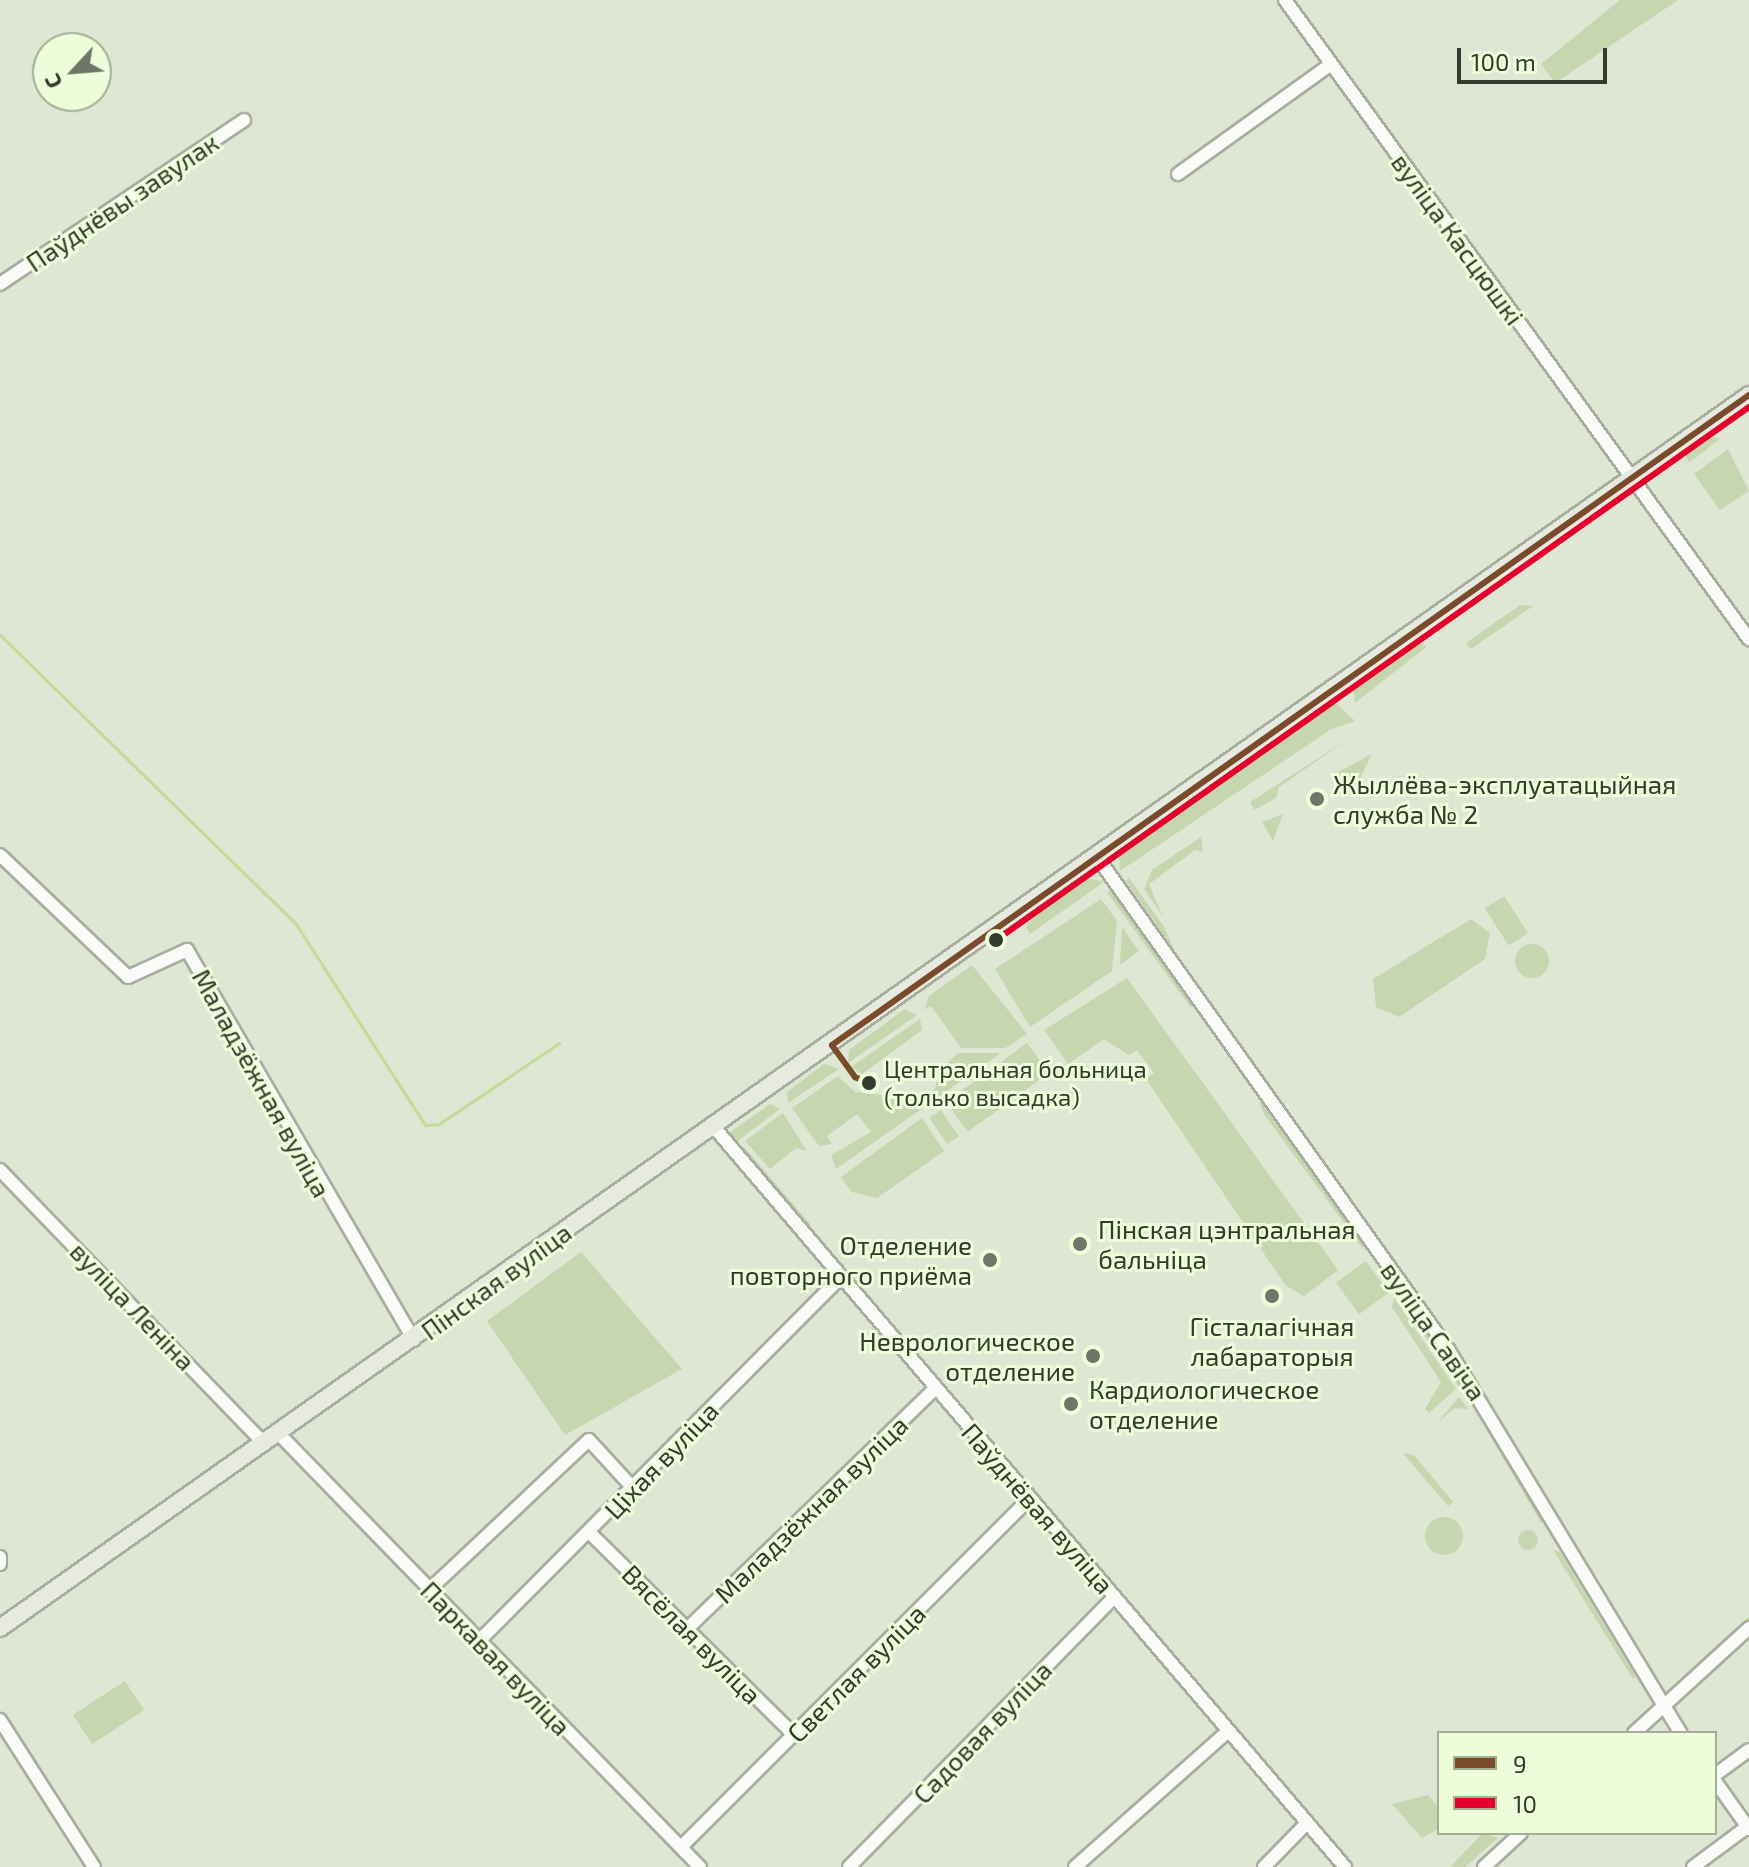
<!DOCTYPE html>
<html>
<head>
<meta charset="utf-8">
<style>
	body { margin:0 }
	#map { position:relative; width:1749px; height:1867px; overflow:hidden; background:#dfe6d4; font-family:"Exo 2",sans-serif }
	div>[style] { position:absolute }
	.green>* { inset:0; background:#c6d6af; transform-origin:0 0 }
	.round { border-radius:50% }
	.stream>* { height:3px; margin:-1.5px; padding:0 1.5px; transform-origin:1.5px; border-radius:1.5px; background:#c1dc96 }
	.roads { filter:drop-shadow(2px 0 #a7ad9f) drop-shadow(-2px 0 #a7ad9f) drop-shadow(0 2px #a7ad9f) drop-shadow(0 -2px #a7ad9f) }
	.minor>* { height:12px; margin:-6px; padding:0 6px; transform-origin:6px; border-radius:6px; background:#fafbf9 }
	.major>* { height:16px; margin:-8px; padding:0 8px; transform-origin:8px; border-radius:8px; background:#e6eadf }
	.bus-1>* { height:6px; margin:-3px; padding:0 3px; transform-origin:3px; border-radius:3px; background:#7a4b2a }
	.bus-2>* { height:6px; margin:-3px; padding:0 3px; transform-origin:3px; border-radius:3px; background:#e4002b }
	.dots>* { width:22px; height:22px; translate:-50% -50%; box-sizing:border-box; border:4px solid #edfcd9; border-radius:50% }
	span { translate:-50% -50%; white-space:nowrap; text-align:center; line-height:1.15; -webkit-text-stroke:6px #edfcd9; paint-order:stroke }
	.bus-label { font-size:24px; color:#343a2d }
	.left { translate:0 -50%; text-align:left }
	.street-label { font-size:26px; color:#343a2d }
	.poi-label { font-size:26px; color:#343a2d }
	.right { translate:-100% -50%; text-align:right }
	.legend { position:absolute; left:1437px; top:1731px; width:280px; height:104px; box-sizing:border-box; background:#edfcd9; border:2px solid #a3ae94; margin:0; padding:10px 14px; list-style:none; font-size:24px; color:#343a2d }
	.legend li { display:flex; align-items:center; gap:16px; height:40px }
	.legend b { width:40px; border:2px solid #a3ae94 }
	.north { position:absolute; left:32px; top:32px; width:80px; height:80px; box-sizing:border-box; background:#edfcd9; border:2px solid #a3ae94; border-radius:50%; rotate:244deg; font-size:22px; font-weight:700; line-height:32px; text-align:center; color:#343a2d }
	.north::after { content:''; display:block; margin:auto; width:28px; height:36px; background:#707667; clip-path:polygon(50% 0,100% 100%,50% 72%,0 100%) }
	.scale { position:absolute; left:1457px; top:48px; width:150px; height:36px; box-sizing:border-box; border:4px solid #343a2d; border-top:0; padding-left:10px; font-size:24px; line-height:28px; white-space:nowrap; color:#343a2d; -webkit-text-stroke:6px #edfcd9; paint-order:stroke }
</style>
</head>
<body>
<div id="map">
	<div class="green">
		<i style="clip-path:polygon(1620px 0,1678px 0,1555px 83px,1541px 64px)"></i>
		<i style="clip-path:polygon(1712px 437px,1720px 439px,1689px 463px,1686px 455px)"></i>
		<i style="clip-path:polygon(1728px 449px,1749px 491px,1720px 510px,1694px 474px)"></i>
		<i style="clip-path:polygon(1520px 605px,1533px 606px,1471px 649px,1466px 643px)"></i>
		<i style="clip-path:polygon(1421px 643px,1426px 647px,1355px 703px,1354px 690px)"></i>
		<i style="clip-path:polygon(1335px 703px,1355px 721px,1330px 730px,1120px 871px,1119px 855px)"></i>
		<i style="clip-path:polygon(1353px 736px,1279px 787px,1276px 798px,1254px 810px,1250px 802px)"></i>
		<i style="clip-path:polygon(1372px 754px,1353px 793px,1338px 772px)"></i>
		<i style="clip-path:polygon(1283px 814px,1273px 841px,1262px 822px)"></i>
		<i style="clip-path:polygon(1201px 837px,1203px 852px,1195px 850px,1149px 884px,1163px 917px,1144px 889px,1152px 870px)"></i>
		<i style="clip-path:polygon(1088px 878px,1104px 882px,1030px 934px,1026px 927px,1039px 911px)"></i>
		<i style="clip-path:polygon(1129px 878px,1163px 925px,1175px 951px,1126px 881px)"></i>
		<i style="left:1112px;top:889px;width:142px;height:6px;rotate:54deg"></i>
		<i style="left:1504px;top:896px;width:44px;height:23px;rotate:57deg"></i>
		<i style="clip-path:polygon(1101px 899px,1117px 921px,1112px 971px,1030px 1027px,995px 969px)"></i>
		<i style="clip-path:polygon(1471px 919px,1490px 933px,1485px 959px,1399px 1017px,1376px 1007px,1373px 979px)"></i>
		<i style="clip-path:polygon(1122px 927px,1139px 951px,1120px 965px)"></i>
		<i class="round" style="left:1515px;top:944px;width:34px;height:34px"></i>
		<i style="clip-path:polygon(972px 965px,1027px 1034px,1005px 1048px,961px 1048px,931px 1006px,924px 1010px,929px 996px)"></i>
		<i style="clip-path:polygon(1127px 978px,1338px 1270px,1304px 1296px,1286px 1286px,1146px 1079px,1154px 1073px,1137px 1050px,1129px 1055px,1104px 1039px,1068px 1064px,1044px 1030px)"></i>
		<i style="clip-path:polygon(905px 1009px,917px 1015px,848px 1063px,849px 1050px)"></i>
		<i style="clip-path:polygon(920px 1019px,922px 1030px,862px 1074px,851px 1067px)"></i>
		<i style="left:1027px;top:1043px;width:37px;height:100px;rotate:54deg"></i>
		<i style="clip-path:polygon(958px 1053px,1001px 1053px,836px 1169px,831px 1155px,871px 1132px,857px 1114px,827px 1136px,832px 1144px,819px 1146px,792px 1108px,838px 1076px,855px 1092px,917px 1099px,935px 1089px,940px 1070px)"></i>
		<i style="clip-path:polygon(824px 1064px,839px 1069px,788px 1103px,787px 1092px)"></i>
		<i style="clip-path:polygon(1258px 1099px,1364px 1242px,1363px 1249px,1264px 1114px)"></i>
		<i style="clip-path:polygon(770px 1104px,780px 1109px,732px 1145px,729px 1133px)"></i>
		<i style="left:941px;top:1110px;width:32px;height:14px;rotate:56deg"></i>
		<i style="clip-path:polygon(783px 1113px,807px 1151px,796px 1148px,770px 1169px,745px 1141px)"></i>
		<i style="clip-path:polygon(922px 1118px,944px 1151px,877px 1198px,852px 1192px,841px 1177px)"></i>
		<i style="clip-path:polygon(745px 1148px,811px 1225px,808px 1229px,736px 1149px)"></i>
		<i style="clip-path:polygon(581px 1252px,682px 1369px,565px 1435px,487px 1321px)"></i>
		<i style="left:1366px;top:1261px;width:39px;height:37px;rotate:54deg"></i>
		<i style="clip-path:polygon(1394px 1298px,1456px 1389px,1429px 1413px,1425px 1409px,1441px 1382px,1392px 1307px)"></i>
		<i style="clip-path:polygon(1414px 1310px,1472px 1400px,1471px 1405px,1409px 1313px)"></i>
		<i style="clip-path:polygon(1459px 1397px,1468px 1409px,1455px 1408px,1437px 1423px)"></i>
		<i style="clip-path:polygon(1479px 1417px,1545px 1520px,1541px 1523px)"></i>
		<i style="clip-path:polygon(1403px 1453px,1414px 1455px,1453px 1502px,1448px 1506px)"></i>
		<i class="round" style="left:1425px;top:1517px;width:38px;height:38px"></i>
		<i class="round" style="left:1518px;top:1530px;width:20px;height:20px"></i>
		<i style="clip-path:polygon(1553px 1550px,1560px 1552px,1636px 1677px,1633px 1679px)"></i>
		<i style="left:125px;top:1681px;width:35px;height:62px;rotate:57deg"></i>
		<i style="clip-path:polygon(1428px 1795px,1439px 1808px,1439px 1828px,1422px 1838px,1392px 1804px)"></i>
		<i style="clip-path:polygon(1483px 1833px,1498px 1838px,1465px 1867px,1450px 1867px)"></i>
	</div>
	<div class="stream">
		<i style="left:0;top:635px;width:414px;rotate:44.3deg"></i>
		<i style="left:296px;top:924px;width:239px;rotate:57.3deg"></i>
		<i style="left:425px;top:1125px;width:14px;rotate:-4deg"></i>
		<i style="left:439px;top:1124px;width:145px;rotate:-34deg"></i>
		<i style="left:1699px;top:1663px;width:67px;rotate:-42deg"></i>
	</div>
	<div class="roads">
		<div class="minor">
			<i style="left:1285px;top:0;width:790px;rotate:54.02deg"></i>
			<i style="left:1178px;top:174px;width:188px;rotate:-35.7deg"></i>
			<i style="left:0;top:284px;width:294px;rotate:-33.9deg"></i>
			<i style="left:0;top:855px;width:177px;rotate:43.6deg"></i>
			<i style="left:128px;top:977px;width:65px;rotate:-24.6deg"></i>
			<i style="left:187px;top:950px;width:451px;rotate:59.8deg"></i>
			<i style="left:1097px;top:857px;width:604px;rotate:54.5deg"></i>
			<i style="left:1448px;top:1349px;width:449px;rotate:58.8deg"></i>
			<i style="left:713px;top:1126px;width:974px;rotate:49.54deg"></i>
			<i style="left:0;top:1170px;width:381px;rotate:46deg"></i>
			<i style="left:279px;top:1434px;width:604px;rotate:45.81deg"></i>
			<i style="left:590px;top:1533px;width:287px;rotate:44.7deg"></i>
			<i style="left:0;top:1557px;width:7px;rotate:90deg"></i>
			<i style="left:429px;top:1590px;width:219px;rotate:-43.2deg"></i>
			<i style="left:589px;top:1440px;width:64px;rotate:47.5deg"></i>
			<i style="left:687px;top:1629px;width:345px;rotate:-44.1deg"></i>
			<i style="left:479px;top:1641px;width:513px;rotate:-45.16deg"></i>
			<i style="left:0;top:1720px;width:174px;rotate:57.4deg"></i>
			<i style="left:1634px;top:1733px;width:156px;rotate:-42.4deg"></i>
			<i style="left:1715px;top:1775px;width:42px;rotate:-36.3deg"></i>
			<i style="left:1715px;top:1781px;width:59px;rotate:54.7deg"></i>
			<i style="left:681px;top:1847px;width:494px;rotate:-45deg"></i>
			<i style="left:849px;top:1867px;width:378px;rotate:-45.5deg"></i>
			<i style="left:1075px;top:1867px;width:203px;rotate:-41.6deg"></i>
			<i style="left:1264px;top:1867px;width:62px;rotate:-45.7deg"></i>
			<i style="left:1484px;top:1867px;width:50px;rotate:-42.6deg"></i>
			<i style="left:1693px;top:1867px;width:67px;rotate:-36.5deg"></i>
		</div>
		<div class="major">
			<i style="left:0;top:1628px;width:2140px;rotate:-35.18deg"></i>
		</div>
	</div>
	<div class="bus-1">
		<i style="left:869px;top:1083px;width:15px;rotate:-157deg"></i>
		<i style="left:855px;top:1077px;width:39px;rotate:-126deg"></i>
		<i style="left:832px;top:1045px;width:1124px;rotate:-35.33deg"></i>
	</div>
	<div class="bus-2">
		<i style="left:995px;top:941px;width:924px;rotate:-35.31deg"></i>
	</div>
	<div class="dots">
		<i style="left:1317px;top:799px;background:#707667"></i>
		<i style="left:996px;top:940px;background:#343a2d"></i>
		<i style="left:869px;top:1083px;background:#343a2d"></i>
		<i style="left:1080px;top:1244px;background:#707667"></i>
		<i style="left:990px;top:1260px;background:#707667"></i>
		<i style="left:1272px;top:1296px;background:#707667"></i>
		<i style="left:1093px;top:1356px;background:#707667"></i>
		<i style="left:1071px;top:1404px;background:#707667"></i>
	</div>
	<div class="bus-label">
		<span class="left" style="left:884px;top:1083px">Центральная больница<br>(только высадка)</span>
	</div>
	<div class="street-label">
		<span style="left:122px;top:202px;rotate:-34deg">Паўднёвы завулак</span>
		<span style="left:1458px;top:239px;rotate:54deg">вуліца Касцюшкі</span>
		<span style="left:262px;top:1083px;rotate:61deg">Маладзёжная вуліца</span>
		<span style="left:496px;top:1281px;rotate:-36deg">Пінская вуліца</span>
		<span style="left:133px;top:1306px;rotate:46deg">вуліца Леніна</span>
		<span style="left:1434px;top:1331px;rotate:55deg">вуліца Савіча</span>
		<span style="left:661px;top:1460px;rotate:-46deg">Ціхая вуліца</span>
		<span style="left:1038px;top:1508px;rotate:49deg">Паўднёвая вуліца</span>
		<span style="left:811px;top:1509px;rotate:-44deg">Маладзёжная вуліца</span>
		<span style="left:692px;top:1634px;rotate:45deg">Вясёлая вуліца</span>
		<span style="left:496px;top:1658px;rotate:46deg">Паркавая вуліца</span>
		<span style="left:856px;top:1673px;rotate:-45deg">Светлая вуліца</span>
		<span style="left:982px;top:1732px;rotate:-46deg">Садовая вуліца</span>
	</div>
	<div class="poi-label">
		<span class="left" style="left:1333px;top:799px">Жыллёва-эксплуатацыйная<br>служба № 2</span>
		<span class="left" style="left:1098px;top:1244px">Пінская цэнтральная<br>бальніца</span>
		<span class="right" style="left:972px;top:1260px">Отделение<br>повторного приёма</span>
		<span style="left:1272px;top:1341px">Гісталагічная<br>лабараторыя</span>
		<span class="right" style="left:1075px;top:1356px">Неврологическое<br>отделение</span>
		<span class="left" style="left:1089px;top:1404px">Кардиологическое<br>отделение</span>
	</div>
	<ul class="legend">
	<li><b style="height:10px;background:#7a4b2a"></b>9</li>
	<li><b style="height:10px;background:#e4002b"></b>10</li>
	</ul>
	<div class="north">С</div>
	<div class="scale">100 m</div>
</div>
</body>
</html>
